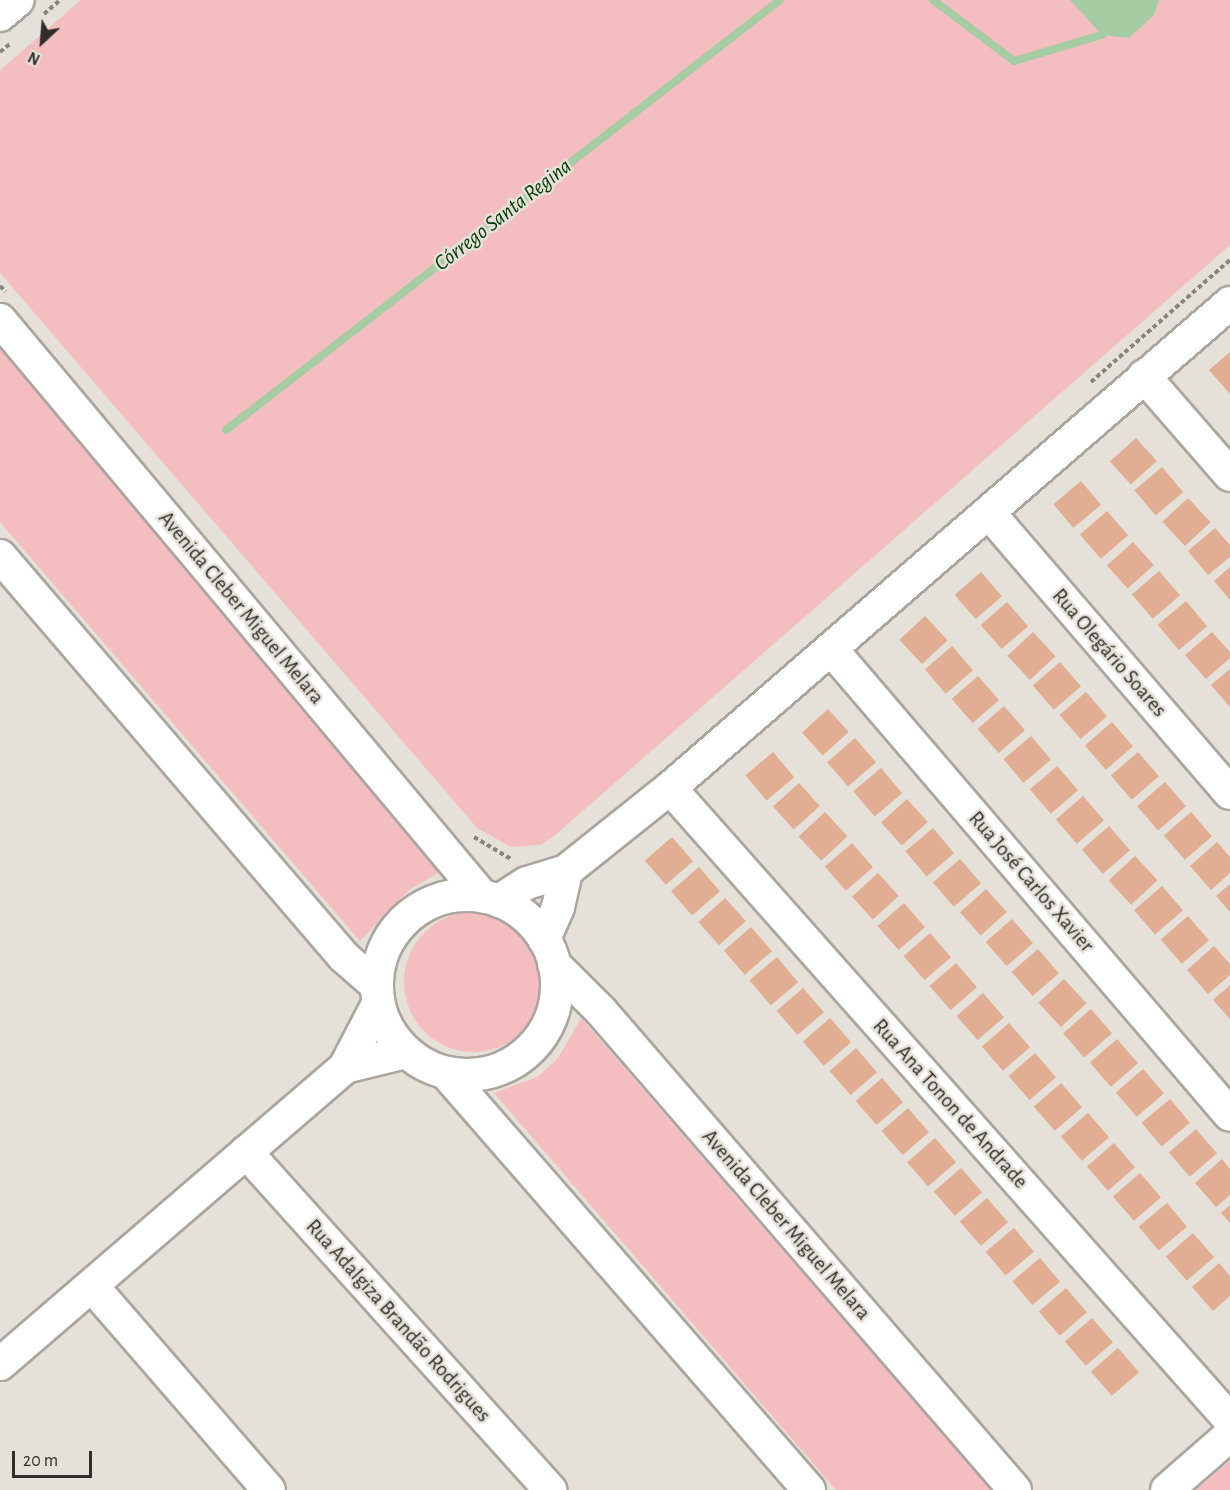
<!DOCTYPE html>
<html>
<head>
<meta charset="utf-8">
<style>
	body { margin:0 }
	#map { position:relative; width:1230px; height:1490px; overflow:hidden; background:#e5e0d8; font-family:"Alegreya Sans",sans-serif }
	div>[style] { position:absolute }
	.green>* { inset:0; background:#f4bec1 }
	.round { border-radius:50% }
	.water>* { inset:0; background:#a6cca3 }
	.stream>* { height:8px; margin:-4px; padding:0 4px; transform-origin:4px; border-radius:4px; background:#a6cca3 }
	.building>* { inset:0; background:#e1ad93; transform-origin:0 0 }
	.path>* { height:4px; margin-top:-2px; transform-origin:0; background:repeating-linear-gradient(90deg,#87847f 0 4.5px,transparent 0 7.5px) }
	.roads { filter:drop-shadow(2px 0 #aaa59e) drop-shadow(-2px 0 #aaa59e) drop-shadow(0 2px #aaa59e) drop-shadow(0 -2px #aaa59e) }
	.minor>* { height:32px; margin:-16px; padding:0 16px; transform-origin:16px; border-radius:16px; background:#fff }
	.minor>.ring { margin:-16px; padding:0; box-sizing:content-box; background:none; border:32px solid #fff; border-radius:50% }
	span { translate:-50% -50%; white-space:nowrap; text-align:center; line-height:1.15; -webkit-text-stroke:5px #e5e0d8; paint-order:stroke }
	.street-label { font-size:21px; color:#302e2b }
	.water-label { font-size:22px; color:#013b02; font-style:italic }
	.north { position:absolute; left:12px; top:12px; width:60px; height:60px; -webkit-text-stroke:4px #e5e0d8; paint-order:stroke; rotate:206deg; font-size:16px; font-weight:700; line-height:24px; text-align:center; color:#302e2b }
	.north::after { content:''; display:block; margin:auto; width:21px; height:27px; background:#302e2b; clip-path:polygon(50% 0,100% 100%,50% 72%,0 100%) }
	.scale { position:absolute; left:12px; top:1451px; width:80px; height:27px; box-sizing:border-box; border:3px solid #302e2b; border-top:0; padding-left:8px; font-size:18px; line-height:21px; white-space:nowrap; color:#302e2b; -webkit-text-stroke:4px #e5e0d8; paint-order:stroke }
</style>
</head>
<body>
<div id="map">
	<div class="green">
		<i style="clip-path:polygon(81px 0,1230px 0,1230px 245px,553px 837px,540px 845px,511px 847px,477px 828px,0 273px,0 70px)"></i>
		<i style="clip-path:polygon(0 340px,452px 865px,409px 890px,360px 941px,0 522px)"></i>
		<i class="round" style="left:404px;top:912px;width:140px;height:140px"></i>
		<i style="clip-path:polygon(581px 1018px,991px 1490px,836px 1490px,494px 1093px,539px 1076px,558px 1058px)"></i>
		<i style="clip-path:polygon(1230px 1461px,1230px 1490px,1196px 1490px)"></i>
	</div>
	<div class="water">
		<i style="clip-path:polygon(1070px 0,1159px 0,1154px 15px,1129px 38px,1102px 35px)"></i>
	</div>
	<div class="stream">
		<i style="left:933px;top:0;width:101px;rotate:37deg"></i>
		<i style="left:1014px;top:61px;width:92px;rotate:-16.5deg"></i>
		<i style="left:1102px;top:35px;width:11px;rotate:-85deg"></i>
		<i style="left:226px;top:430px;width:701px;rotate:-37.82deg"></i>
	</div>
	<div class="building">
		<i style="clip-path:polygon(1230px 352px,1230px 394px,1209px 370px)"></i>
		<i style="left:1136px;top:438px;width:31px;height:35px;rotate:48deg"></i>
		<i style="left:1162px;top:467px;width:33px;height:36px;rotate:50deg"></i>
		<i style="left:1081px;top:481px;width:31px;height:36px;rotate:50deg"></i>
		<i style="left:1188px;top:498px;width:33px;height:35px;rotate:47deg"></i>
		<i style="left:1107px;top:511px;width:32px;height:36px;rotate:49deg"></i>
		<i style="clip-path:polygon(1215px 528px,1230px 545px,1230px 557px,1208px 575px,1188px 551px)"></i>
		<i style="left:1133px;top:542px;width:31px;height:35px;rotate:48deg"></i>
		<i style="clip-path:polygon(1230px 567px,1230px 600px,1214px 581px)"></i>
		<i style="left:1159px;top:571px;width:32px;height:36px;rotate:49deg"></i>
		<i style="left:981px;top:572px;width:32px;height:35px;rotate:49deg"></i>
		<i style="left:1186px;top:601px;width:33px;height:37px;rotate:50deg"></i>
		<i style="left:1007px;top:602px;width:32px;height:35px;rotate:49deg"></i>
		<i style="left:925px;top:616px;width:33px;height:35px;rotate:47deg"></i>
		<i style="left:1033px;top:632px;width:33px;height:35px;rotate:47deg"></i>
		<i style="clip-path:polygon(1212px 632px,1230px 652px,1230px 658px,1206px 679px,1185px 655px)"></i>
		<i style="left:952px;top:646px;width:32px;height:36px;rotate:49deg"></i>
		<i style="left:1060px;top:662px;width:32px;height:36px;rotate:49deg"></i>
		<i style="clip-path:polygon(1230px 669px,1230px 707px,1211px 685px)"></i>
		<i style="left:978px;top:676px;width:32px;height:35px;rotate:49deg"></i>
		<i style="left:1086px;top:692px;width:32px;height:35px;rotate:49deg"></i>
		<i style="left:1004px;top:706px;width:32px;height:35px;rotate:49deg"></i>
		<i style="left:828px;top:709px;width:31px;height:35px;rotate:48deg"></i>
		<i style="left:1112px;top:722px;width:32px;height:36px;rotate:49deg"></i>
		<i style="left:1031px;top:736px;width:31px;height:36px;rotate:50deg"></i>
		<i style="left:855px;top:738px;width:32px;height:37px;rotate:49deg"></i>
		<i style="left:773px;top:752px;width:33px;height:36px;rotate:50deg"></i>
		<i style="left:1138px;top:752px;width:32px;height:36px;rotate:49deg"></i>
		<i style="left:1057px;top:766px;width:32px;height:36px;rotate:49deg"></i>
		<i style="left:881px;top:768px;width:33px;height:36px;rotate:50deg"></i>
		<i style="left:1165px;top:782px;width:32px;height:37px;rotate:49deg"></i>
		<i style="left:799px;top:783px;width:31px;height:35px;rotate:48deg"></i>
		<i style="left:1083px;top:796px;width:32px;height:36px;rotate:49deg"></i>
		<i style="left:907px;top:799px;width:31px;height:35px;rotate:48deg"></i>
		<i style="left:825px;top:812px;width:33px;height:36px;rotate:47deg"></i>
		<i style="left:1191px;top:812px;width:32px;height:36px;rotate:49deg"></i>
		<i style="left:1109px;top:826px;width:32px;height:36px;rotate:49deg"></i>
		<i style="left:933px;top:828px;width:33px;height:36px;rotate:50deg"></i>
		<i style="left:672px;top:837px;width:32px;height:36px;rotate:49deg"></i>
		<i style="clip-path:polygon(1217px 842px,1230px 857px,1230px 873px,1211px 890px,1190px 866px)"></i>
		<i style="left:852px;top:843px;width:32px;height:36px;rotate:49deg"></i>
		<i style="left:1135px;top:856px;width:33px;height:36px;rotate:47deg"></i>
		<i style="left:960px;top:859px;width:32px;height:36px;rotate:49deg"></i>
		<i style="left:699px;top:867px;width:32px;height:37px;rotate:49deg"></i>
		<i style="left:878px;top:873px;width:31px;height:35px;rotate:48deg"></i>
		<i style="clip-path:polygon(1230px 884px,1230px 912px,1216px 896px)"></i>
		<i style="left:1162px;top:886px;width:32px;height:37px;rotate:49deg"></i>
		<i style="left:986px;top:889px;width:31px;height:35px;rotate:48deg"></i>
		<i style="left:725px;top:898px;width:31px;height:36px;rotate:48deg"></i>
		<i style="left:904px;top:903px;width:32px;height:35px;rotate:49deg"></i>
		<i style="left:1188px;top:916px;width:32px;height:36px;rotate:49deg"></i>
		<i style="left:1012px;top:919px;width:32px;height:35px;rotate:49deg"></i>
		<i style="left:751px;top:927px;width:32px;height:36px;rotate:49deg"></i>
		<i style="left:930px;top:933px;width:32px;height:35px;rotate:49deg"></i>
		<i style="clip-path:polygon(1214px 946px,1230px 964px,1230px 975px,1208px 994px,1187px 970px)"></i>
		<i style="left:1038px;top:949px;width:32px;height:35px;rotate:49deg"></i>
		<i style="left:777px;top:957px;width:33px;height:36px;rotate:50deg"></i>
		<i style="left:956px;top:963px;width:32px;height:35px;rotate:49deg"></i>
		<i style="left:1064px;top:979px;width:33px;height:35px;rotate:47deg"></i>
		<i style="clip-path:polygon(1230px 985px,1230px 1019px,1213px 1000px)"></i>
		<i style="left:803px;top:988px;width:32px;height:35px;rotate:49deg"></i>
		<i style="left:983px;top:993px;width:32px;height:35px;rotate:49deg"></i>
		<i style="left:1091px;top:1009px;width:32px;height:37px;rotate:49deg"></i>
		<i style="left:830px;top:1018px;width:32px;height:36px;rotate:49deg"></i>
		<i style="left:1009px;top:1023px;width:32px;height:36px;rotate:49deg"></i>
		<i style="left:1117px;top:1039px;width:32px;height:36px;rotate:49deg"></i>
		<i style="left:856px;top:1048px;width:32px;height:35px;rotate:49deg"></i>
		<i style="left:1035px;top:1053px;width:32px;height:35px;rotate:49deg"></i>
		<i style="left:1143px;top:1069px;width:32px;height:36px;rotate:49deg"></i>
		<i style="left:882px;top:1078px;width:32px;height:35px;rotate:49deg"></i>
		<i style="left:1061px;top:1083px;width:32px;height:36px;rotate:49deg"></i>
		<i style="left:1170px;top:1099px;width:31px;height:37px;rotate:50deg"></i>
		<i style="left:908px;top:1108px;width:32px;height:35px;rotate:49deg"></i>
		<i style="left:1088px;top:1113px;width:32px;height:36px;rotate:49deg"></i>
		<i style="left:1196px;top:1129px;width:32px;height:36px;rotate:49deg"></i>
		<i style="left:935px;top:1138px;width:32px;height:37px;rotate:49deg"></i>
		<i style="left:1114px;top:1143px;width:32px;height:36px;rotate:49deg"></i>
		<i style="clip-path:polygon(1222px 1159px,1230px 1169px,1230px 1195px,1216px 1207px,1195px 1183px)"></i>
		<i style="left:961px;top:1168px;width:32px;height:36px;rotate:49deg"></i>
		<i style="left:1140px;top:1173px;width:32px;height:36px;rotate:49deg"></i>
		<i style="left:987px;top:1198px;width:32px;height:36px;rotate:49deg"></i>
		<i style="left:1167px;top:1203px;width:31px;height:37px;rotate:50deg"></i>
		<i style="clip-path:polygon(1230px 1205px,1230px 1223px,1221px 1213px)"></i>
		<i style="left:1014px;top:1228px;width:31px;height:37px;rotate:50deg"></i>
		<i style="left:1193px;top:1233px;width:32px;height:36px;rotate:49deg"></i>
		<i style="left:1040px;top:1258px;width:31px;height:36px;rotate:50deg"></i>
		<i style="clip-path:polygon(1219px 1263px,1230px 1276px,1230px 1296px,1213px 1311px,1192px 1287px)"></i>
		<i style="left:1066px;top:1288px;width:32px;height:36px;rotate:49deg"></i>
		<i style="left:1092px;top:1318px;width:32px;height:36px;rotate:49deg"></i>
		<i style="left:1118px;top:1348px;width:32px;height:36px;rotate:49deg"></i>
	</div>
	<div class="path">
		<i style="left:44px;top:14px;width:21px;rotate:-41deg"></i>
		<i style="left:0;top:52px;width:14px;rotate:-39deg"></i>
		<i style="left:0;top:286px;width:8px;rotate:45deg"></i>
		<i style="left:1091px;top:382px;width:185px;rotate:-41.3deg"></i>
		<i style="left:474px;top:837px;width:43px;rotate:30.7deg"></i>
	</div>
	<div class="roads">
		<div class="minor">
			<i style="left:0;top:15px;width:23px;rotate:-40deg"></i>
			<i style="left:0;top:320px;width:752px;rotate:50.07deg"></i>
			<i style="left:1144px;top:376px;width:131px;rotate:49deg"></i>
			<i style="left:989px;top:513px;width:369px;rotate:49.3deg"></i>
			<i style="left:0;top:556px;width:528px;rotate:49.38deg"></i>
			<i style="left:344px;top:957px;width:43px;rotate:41.2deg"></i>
			<i style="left:831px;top:649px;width:613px;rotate:49.43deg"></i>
			<i style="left:670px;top:788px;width:844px;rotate:48.46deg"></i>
			<i class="ring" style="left:377px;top:895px;width:148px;height:148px"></i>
			<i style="left:499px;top:901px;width:33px;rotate:-33deg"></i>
			<i style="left:527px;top:883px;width:41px;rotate:-17.1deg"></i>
			<i style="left:566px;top:871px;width:133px;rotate:-38.6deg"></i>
			<i style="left:670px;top:788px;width:741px;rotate:-40.89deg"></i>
			<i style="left:544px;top:939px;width:35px;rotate:-66deg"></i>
			<i style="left:558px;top:907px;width:37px;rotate:-77deg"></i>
			<i style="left:554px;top:964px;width:66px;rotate:45deg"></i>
			<i style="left:601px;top:1011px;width:633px;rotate:49.16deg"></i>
			<i style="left:378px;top:1004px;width:71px;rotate:117.6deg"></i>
			<i style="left:345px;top:1067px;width:63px;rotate:-13.8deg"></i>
			<i style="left:446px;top:1073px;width:553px;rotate:48.96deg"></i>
			<i style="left:246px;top:1152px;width:455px;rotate:48deg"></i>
			<i style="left:92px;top:1286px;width:270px;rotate:49.1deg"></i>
			<i style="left:0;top:1364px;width:455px;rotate:-40.7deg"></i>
			<i style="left:1167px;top:1490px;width:84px;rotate:-41.1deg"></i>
		</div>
	</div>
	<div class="street-label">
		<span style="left:241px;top:608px;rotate:50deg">Avenida Cleber Miguel Melara</span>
		<span style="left:1109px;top:653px;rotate:49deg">Rua Olegário Soares</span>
		<span style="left:1031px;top:882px;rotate:49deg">Rua José Carlos Xavier</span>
		<span style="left:950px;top:1104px;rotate:48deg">Rua Ana Tonon de Andrade</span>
		<span style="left:786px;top:1225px;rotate:49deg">Avenida Cleber Miguel Melara</span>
		<span style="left:398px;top:1321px;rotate:48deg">Rua Adalgiza Brandão Rodrigues</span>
	</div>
	<div class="water-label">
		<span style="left:503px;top:215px;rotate:-38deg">Córrego Santa Regina</span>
	</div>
	<div class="north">N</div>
	<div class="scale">20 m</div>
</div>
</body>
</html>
